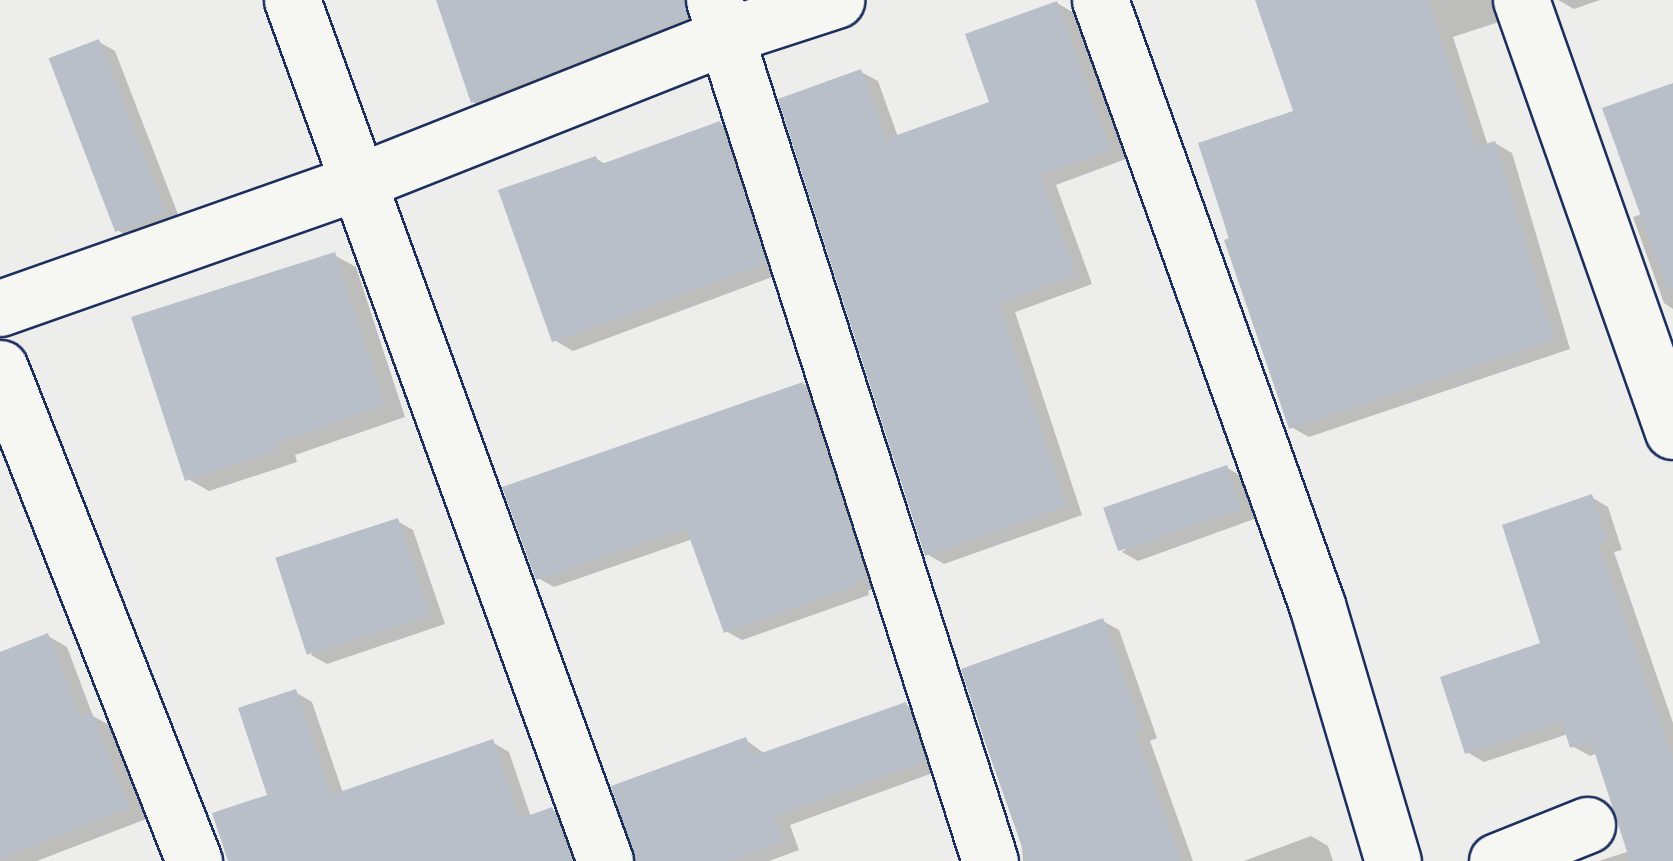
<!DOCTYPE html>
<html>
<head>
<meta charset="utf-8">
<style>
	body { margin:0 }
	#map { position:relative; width:1673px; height:861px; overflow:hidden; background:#edeeec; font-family:Sriracha,sans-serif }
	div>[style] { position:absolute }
	.shadow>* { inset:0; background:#0003 }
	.building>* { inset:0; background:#b9bfc8; transform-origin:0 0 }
	.roads { filter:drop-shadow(2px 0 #1b2f5e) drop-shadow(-2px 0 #1b2f5e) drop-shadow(0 2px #1b2f5e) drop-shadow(0 -2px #1b2f5e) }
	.street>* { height:55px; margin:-27.5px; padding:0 27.5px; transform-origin:27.5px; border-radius:27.5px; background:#f6f6f2 }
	span { translate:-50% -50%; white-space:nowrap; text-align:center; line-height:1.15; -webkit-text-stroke:8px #f6f6f2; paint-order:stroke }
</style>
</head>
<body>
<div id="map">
	<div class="shadow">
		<i style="clip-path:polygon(439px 0,703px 0,704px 28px,491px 112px,473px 102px)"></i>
		<i style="clip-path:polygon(1258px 0,1509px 0,1508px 19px,1453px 37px,1488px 146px,1495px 143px,1512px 153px,1570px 349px,1309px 437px,1291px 427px,1255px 328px,1201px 144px,1296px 113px)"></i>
		<i style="clip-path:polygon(1558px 0,1600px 0,1574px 9px)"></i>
		<i style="clip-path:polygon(1057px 3px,1074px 13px,1126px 159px,1056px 185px,1092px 284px,1015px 312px,1082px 515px,944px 564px,927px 554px,861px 72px,878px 81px,898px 137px,993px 103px)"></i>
		<i style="clip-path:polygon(99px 42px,115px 51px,181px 222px,134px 240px,119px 231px)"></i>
		<i style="clip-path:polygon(1673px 86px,1673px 309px,1664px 303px,1633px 217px,1642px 214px)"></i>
		<i style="clip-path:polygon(720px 124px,739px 135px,783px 273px,573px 351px,554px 340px,595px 158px,607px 165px)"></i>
		<i style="clip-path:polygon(334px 255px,356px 267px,405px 417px,295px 455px,297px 462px,209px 491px,188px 479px)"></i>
		<i style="clip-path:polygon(803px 384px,819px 393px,881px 586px,868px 591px,869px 595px,742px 640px,726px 631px,693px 539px,554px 587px,538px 578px)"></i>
		<i style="clip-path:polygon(1226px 467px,1242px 477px,1257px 518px,1138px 561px,1122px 552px)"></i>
		<i style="clip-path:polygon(1591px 497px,1608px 507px,1622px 550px,1614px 552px,1673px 723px,1673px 861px,1599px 861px,1630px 851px,1598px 753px,1590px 756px,1572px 746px,1568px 734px,1484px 762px,1467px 752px,1544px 645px)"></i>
		<i style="clip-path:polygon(397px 521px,413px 530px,445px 624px,327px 664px,311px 655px)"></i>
		<i style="clip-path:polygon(1103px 621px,1119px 630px,1157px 738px,1150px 741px,1193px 861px,1023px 861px,1021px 835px)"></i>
		<i style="clip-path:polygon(48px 636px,67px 647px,93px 716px,111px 726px,146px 819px,37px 861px,0 861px,0 655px)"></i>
		<i style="clip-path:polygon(295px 692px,312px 702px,343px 793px,492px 742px,509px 752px,531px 817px,552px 810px,569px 820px,584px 861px,231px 861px,271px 797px)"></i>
		<i style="clip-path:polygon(906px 705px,923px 715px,941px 770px,790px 825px,799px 850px,769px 861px,637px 861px,746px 740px,765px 754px)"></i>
		<i style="clip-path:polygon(1311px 836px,1328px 846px,1333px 861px,1244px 861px)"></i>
	</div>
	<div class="building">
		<i style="clip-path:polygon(436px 0,684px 0,687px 18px,471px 103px)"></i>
		<i style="clip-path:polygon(1255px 0,1428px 0,1476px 147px,1495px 141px,1554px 339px,1289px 429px,1224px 240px,1229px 238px,1198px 143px,1293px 111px)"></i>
		<i style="clip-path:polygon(1057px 1px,1110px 150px,1040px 175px,1076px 275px,999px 303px,1066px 506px,925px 556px,778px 99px,861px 69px,886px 139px,989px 102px,965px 34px)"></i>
		<i style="left:99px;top:39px;width:186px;height:54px;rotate:69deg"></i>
		<i style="clip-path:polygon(1673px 83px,1673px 288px,1667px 289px,1602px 108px)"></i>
		<i style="clip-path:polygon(720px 121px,766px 263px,552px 342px,498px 190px,596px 156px,599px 165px)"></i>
		<i style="clip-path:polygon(335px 252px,385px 405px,275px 443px,277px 450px,185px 481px,131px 317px)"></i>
		<i style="clip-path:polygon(803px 382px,866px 577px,853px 582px,854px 586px,724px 633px,686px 528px,536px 580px,502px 487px)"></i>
		<i style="left:1227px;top:465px;width:46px;height:131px;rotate:71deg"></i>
		<i style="clip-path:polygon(1592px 494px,1606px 540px,1598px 543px,1673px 760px,1673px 861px,1630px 861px,1591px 741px,1570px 748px,1562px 722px,1465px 754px,1440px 677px,1540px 643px,1502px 525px)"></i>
		<i style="left:398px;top:518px;width:102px;height:129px;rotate:72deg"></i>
		<i style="clip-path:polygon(1103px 618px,1142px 729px,1135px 732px,1181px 861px,1027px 861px,986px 745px,961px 669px)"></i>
		<i style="clip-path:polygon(48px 633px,80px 717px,92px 713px,129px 808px,0 858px,0 652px)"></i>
		<i style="clip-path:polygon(296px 689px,331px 795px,493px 739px,519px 819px,552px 807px,572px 861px,228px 861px,212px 813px,267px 795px,238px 708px)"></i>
		<i style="clip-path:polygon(906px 702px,925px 761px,774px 816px,783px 841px,728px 861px,635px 861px,611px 786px,746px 737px,753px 756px)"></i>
	</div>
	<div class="roads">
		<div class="street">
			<i style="left:292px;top:0;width:916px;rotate:70.02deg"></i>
			<i style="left:714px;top:0;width:904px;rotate:72.23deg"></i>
			<i style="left:1100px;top:0;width:643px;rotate:70.27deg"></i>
			<i style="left:1317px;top:605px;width:267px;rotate:73.5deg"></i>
			<i style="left:1521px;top:0;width:457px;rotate:70.6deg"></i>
			<i style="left:0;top:308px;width:382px;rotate:-19.4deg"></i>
			<i style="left:360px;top:181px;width:396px;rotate:-21.6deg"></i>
			<i style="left:728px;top:35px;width:114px;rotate:-18deg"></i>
			<i style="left:0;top:368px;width:530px;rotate:68.52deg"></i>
			<i style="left:1497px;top:861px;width:97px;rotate:-21.8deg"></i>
		</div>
	</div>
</div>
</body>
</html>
